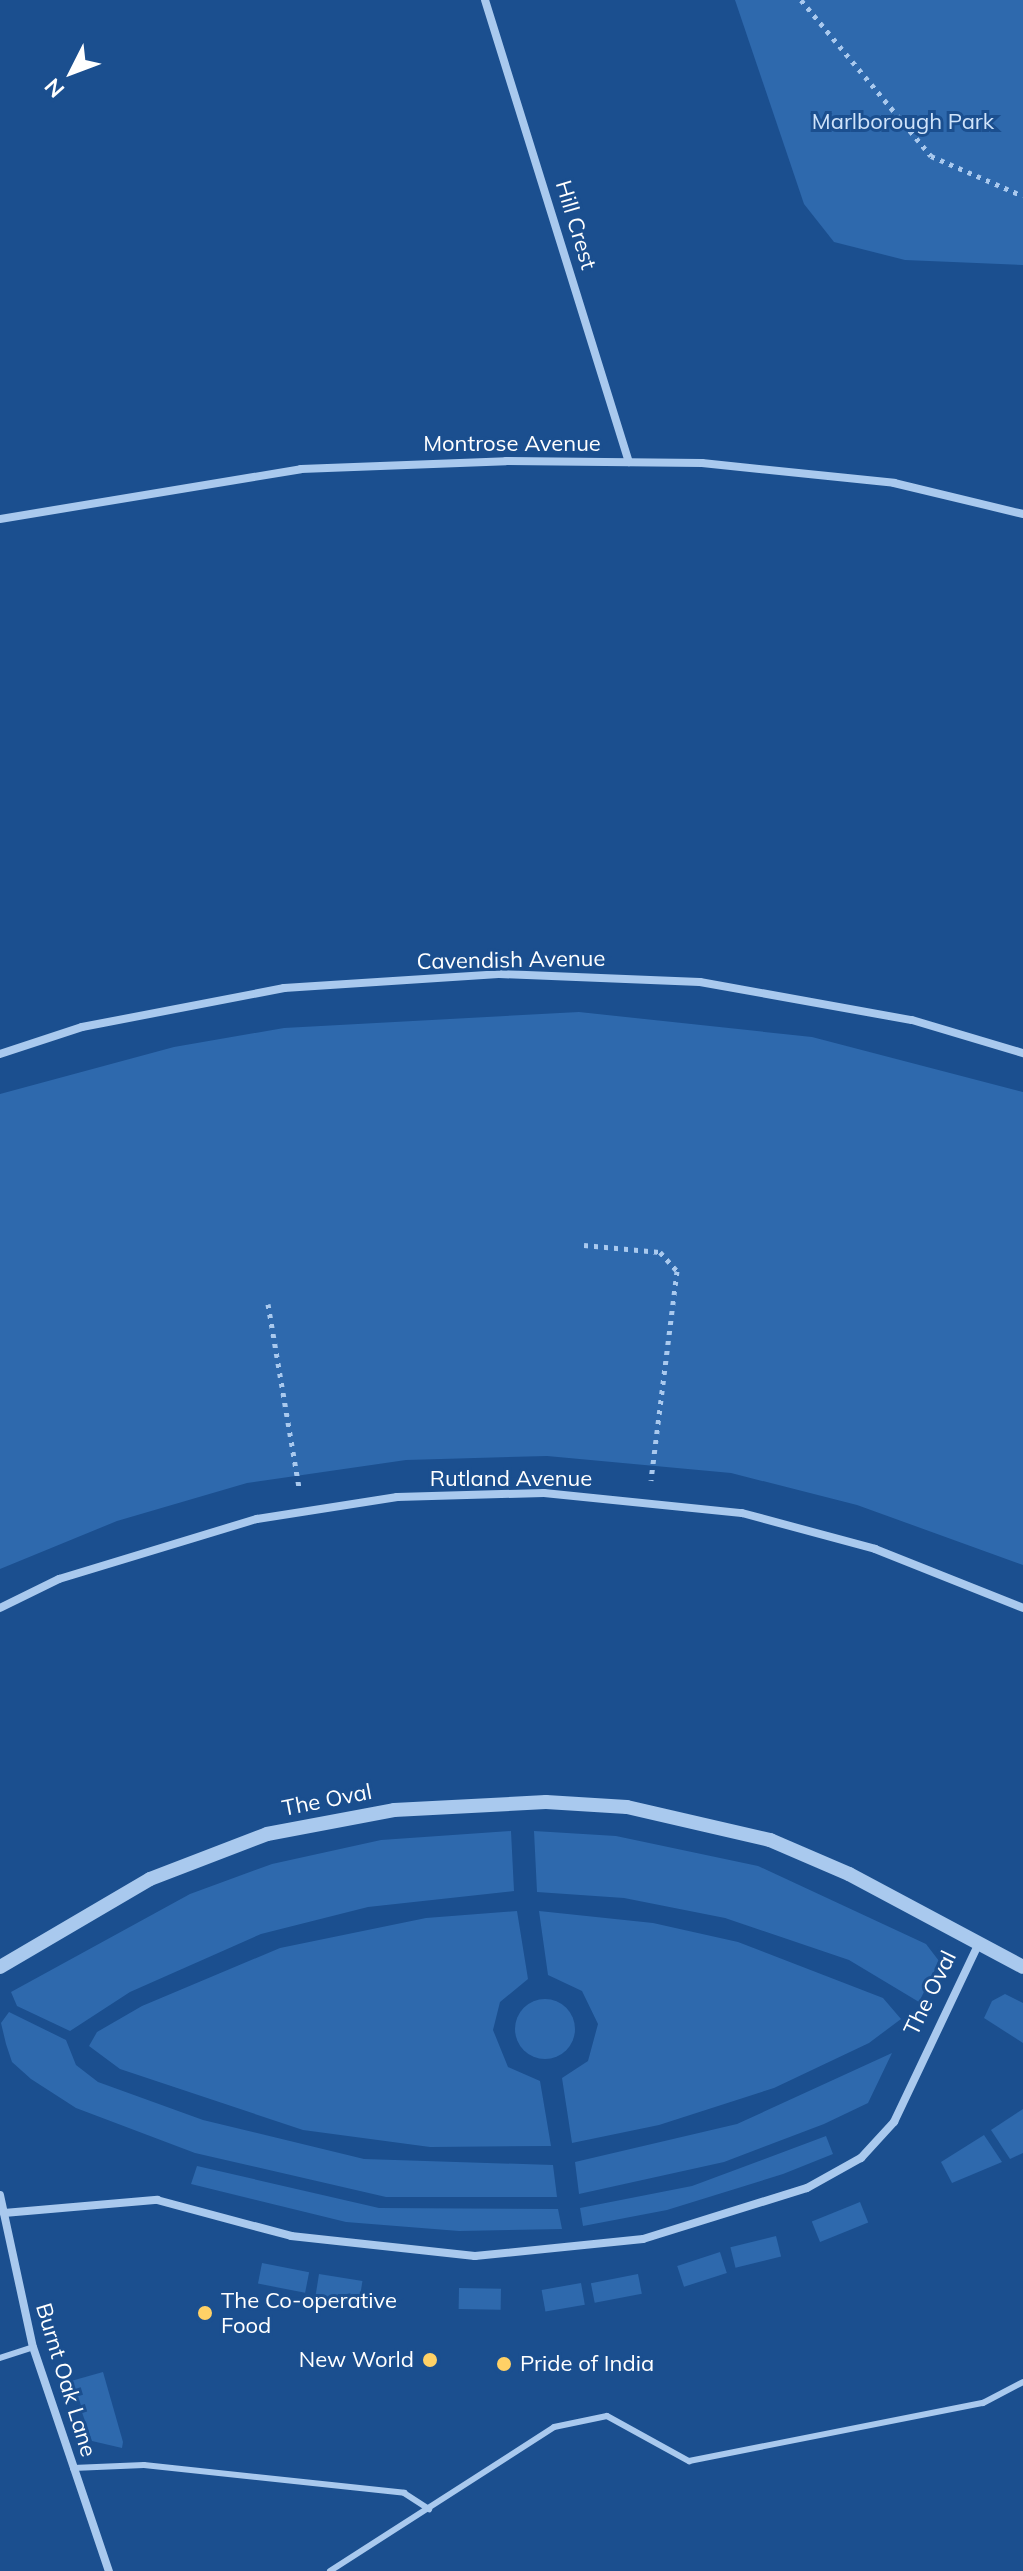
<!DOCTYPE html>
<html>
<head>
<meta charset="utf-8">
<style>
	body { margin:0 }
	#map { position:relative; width:1023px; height:2571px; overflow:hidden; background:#1b4f8f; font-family:Mulish,sans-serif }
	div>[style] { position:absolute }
	.green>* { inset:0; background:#2e69ad; transform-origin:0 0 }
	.round { border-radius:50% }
	.path>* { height:5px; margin-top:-2.5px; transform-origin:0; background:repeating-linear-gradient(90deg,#a9c9ee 0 4px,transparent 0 10px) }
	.service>* { height:6px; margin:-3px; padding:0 3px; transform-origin:3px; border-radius:3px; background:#a9c9ee }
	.minor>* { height:8px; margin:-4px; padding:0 4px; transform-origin:4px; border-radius:4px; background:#a9c9ee }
	.tertiary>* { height:14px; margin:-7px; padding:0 7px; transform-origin:7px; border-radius:7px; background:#a9c9ee }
	.dots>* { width:22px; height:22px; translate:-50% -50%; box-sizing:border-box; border:4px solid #1b4f8f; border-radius:50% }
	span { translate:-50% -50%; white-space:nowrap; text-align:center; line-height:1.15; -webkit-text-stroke:6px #1b4f8f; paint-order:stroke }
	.park-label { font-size:22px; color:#cfe3fa }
	.street-label { font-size:22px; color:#fff }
	.poi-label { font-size:22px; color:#fff }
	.left { translate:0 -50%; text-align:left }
	.right { translate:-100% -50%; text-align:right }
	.north { position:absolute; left:32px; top:32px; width:80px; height:80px; -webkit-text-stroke:6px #1b4f8f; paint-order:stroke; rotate:228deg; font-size:22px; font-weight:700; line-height:32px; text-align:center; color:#fff }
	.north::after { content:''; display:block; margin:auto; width:28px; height:36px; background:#fff; clip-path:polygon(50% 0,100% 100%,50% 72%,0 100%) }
</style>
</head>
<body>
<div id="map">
	<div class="green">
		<i style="clip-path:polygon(735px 0,1023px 0,1023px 265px,905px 260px,834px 242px,804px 204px)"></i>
		<i style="clip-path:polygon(579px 1012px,812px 1037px,1023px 1092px,1023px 1565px,857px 1505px,731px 1473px,547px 1456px,406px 1460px,247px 1483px,117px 1521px,0 1569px,0 1094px,174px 1047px,284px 1028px)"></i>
		<i style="clip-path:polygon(511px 1831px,514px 1891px,368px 1907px,261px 1934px,130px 1992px,70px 2031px,17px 2006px,11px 1992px,190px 1894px,272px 1864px,381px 1840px)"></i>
		<i style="clip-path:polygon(534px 1831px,616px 1836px,758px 1866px,926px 1944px,939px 1961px,919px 2002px,849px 1960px,725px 1918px,624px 1898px,537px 1892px)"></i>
		<i style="clip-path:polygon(517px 1911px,528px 1979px,500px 2002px,493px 2030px,508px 2067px,540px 2081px,551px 2146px,430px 2147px,303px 2130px,120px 2069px,89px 2046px,97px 2032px,142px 2006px,280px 1948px,426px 1918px)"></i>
		<i style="clip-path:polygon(539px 1911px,653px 1923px,738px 1942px,883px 1998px,901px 2019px,869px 2043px,774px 2088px,659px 2125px,572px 2143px,562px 2078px,588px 2061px,598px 2024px,582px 1991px,548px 1975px)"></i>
		<i style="clip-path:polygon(1005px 1994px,1023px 2003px,1023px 2043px,984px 2018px,992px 2001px)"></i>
		<i class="round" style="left:515px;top:1999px;width:60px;height:60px"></i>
		<i style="clip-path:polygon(9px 2012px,66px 2040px,76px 2065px,98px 2082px,203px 2120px,364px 2159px,553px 2165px,557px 2197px,386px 2197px,195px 2153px,76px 2108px,31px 2079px,12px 2062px,6px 2044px,1px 2023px)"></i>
		<i style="clip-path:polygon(892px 2053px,868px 2103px,824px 2124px,724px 2162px,579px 2194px,575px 2162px,737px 2124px)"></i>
		<i style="clip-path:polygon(1023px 2109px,1023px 2153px,1010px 2159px,991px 2130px)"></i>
		<i style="clip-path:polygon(984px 2135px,1002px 2162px,952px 2183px,941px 2162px)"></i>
		<i style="clip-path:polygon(826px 2136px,833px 2154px,783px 2174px,667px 2210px,583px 2226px,580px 2208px,692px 2186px)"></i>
		<i style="clip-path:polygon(197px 2166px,379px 2208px,558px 2209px,562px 2229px,459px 2231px,346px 2222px,191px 2184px)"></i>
		<i style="left:860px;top:2202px;width:22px;height:52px;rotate:68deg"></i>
		<i style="left:776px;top:2236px;width:21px;height:47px;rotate:76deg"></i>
		<i style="left:720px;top:2252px;width:22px;height:45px;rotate:72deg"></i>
		<i style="left:262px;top:2263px;width:48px;height:21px;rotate:11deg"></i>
		<i style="left:319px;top:2274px;width:44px;height:22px;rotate:9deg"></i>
		<i style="left:638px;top:2274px;width:20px;height:48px;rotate:79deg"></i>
		<i style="left:581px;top:2283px;width:22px;height:40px;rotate:80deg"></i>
		<i style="left:459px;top:2288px;width:42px;height:21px;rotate:1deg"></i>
		<i style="clip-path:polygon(103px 2372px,123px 2442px,122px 2448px,92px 2441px,71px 2381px)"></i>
	</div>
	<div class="path">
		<i style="left:801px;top:0;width:203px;rotate:50.2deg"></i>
		<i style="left:931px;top:156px;width:100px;rotate:23.5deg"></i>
		<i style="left:584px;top:1245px;width:76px;rotate:5.3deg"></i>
		<i style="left:660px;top:1252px;width:25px;rotate:48deg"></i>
		<i style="left:677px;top:1271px;width:211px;rotate:97.1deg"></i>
		<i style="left:268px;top:1304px;width:186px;rotate:80.4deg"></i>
	</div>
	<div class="service">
		<i style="left:0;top:2358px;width:35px;rotate:-18deg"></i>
		<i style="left:73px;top:2468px;width:71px;rotate:-2.4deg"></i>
		<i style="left:144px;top:2465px;width:262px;rotate:6.1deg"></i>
		<i style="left:404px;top:2493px;width:30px;rotate:33deg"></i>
		<i style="left:330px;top:2571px;width:266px;rotate:-32.7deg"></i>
		<i style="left:554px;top:2427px;width:54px;rotate:-11.7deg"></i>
		<i style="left:607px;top:2416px;width:94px;rotate:28.8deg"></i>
		<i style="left:689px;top:2461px;width:300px;rotate:-11.2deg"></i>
		<i style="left:983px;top:2403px;width:45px;rotate:-27.7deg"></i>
	</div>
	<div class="minor">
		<i style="left:485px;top:0;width:484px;rotate:72.7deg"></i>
		<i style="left:0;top:519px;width:305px;rotate:-9.4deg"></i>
		<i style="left:301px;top:469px;width:205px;rotate:-2.2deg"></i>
		<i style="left:506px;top:461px;width:196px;rotate:0.6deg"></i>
		<i style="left:702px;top:463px;width:193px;rotate:5.9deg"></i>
		<i style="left:894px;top:483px;width:133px;rotate:13.5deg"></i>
		<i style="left:0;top:1054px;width:86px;rotate:-18.2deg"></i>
		<i style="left:82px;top:1027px;width:206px;rotate:-10.9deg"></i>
		<i style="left:284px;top:988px;width:215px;rotate:-3.7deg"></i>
		<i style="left:499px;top:974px;width:201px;rotate:2.3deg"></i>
		<i style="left:700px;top:982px;width:215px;rotate:10.2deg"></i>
		<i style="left:912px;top:1020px;width:116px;rotate:16.6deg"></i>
		<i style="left:0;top:1608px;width:66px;rotate:-26.2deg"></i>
		<i style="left:59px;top:1579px;width:207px;rotate:-16.9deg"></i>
		<i style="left:257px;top:1519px;width:142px;rotate:-8.9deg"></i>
		<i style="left:397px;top:1497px;width:147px;rotate:-1.6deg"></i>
		<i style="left:544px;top:1493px;width:199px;rotate:5.8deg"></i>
		<i style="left:742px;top:1513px;width:138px;rotate:15.1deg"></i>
		<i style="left:875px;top:1549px;width:159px;rotate:21.7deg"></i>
		<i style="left:0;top:2195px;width:156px;rotate:77.8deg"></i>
		<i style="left:33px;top:2347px;width:237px;rotate:71.3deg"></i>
		<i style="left:4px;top:2213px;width:154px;rotate:-4.9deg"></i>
		<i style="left:157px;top:2200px;width:139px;rotate:15deg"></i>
		<i style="left:291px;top:2236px;width:185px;rotate:6.2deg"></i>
		<i style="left:475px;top:2256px;width:169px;rotate:-5.8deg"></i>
		<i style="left:643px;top:2239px;width:172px;rotate:-17.3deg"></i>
		<i style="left:807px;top:2188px;width:62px;rotate:-29.1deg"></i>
		<i style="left:861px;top:2158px;width:49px;rotate:-47.5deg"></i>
		<i style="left:894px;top:2122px;width:198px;rotate:-64.6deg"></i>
	</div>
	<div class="tertiary">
		<i style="left:0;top:1967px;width:174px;rotate:-30.4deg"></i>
		<i style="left:150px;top:1879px;width:125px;rotate:-21deg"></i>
		<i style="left:267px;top:1834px;width:129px;rotate:-10.7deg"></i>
		<i style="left:394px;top:1810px;width:152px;rotate:-3deg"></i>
		<i style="left:546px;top:1802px;width:81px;rotate:3.5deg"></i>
		<i style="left:627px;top:1807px;width:147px;rotate:13deg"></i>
		<i style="left:770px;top:1840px;width:86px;rotate:23.3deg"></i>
		<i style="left:849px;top:1874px;width:197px;rotate:28.1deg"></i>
	</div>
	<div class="dots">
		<i style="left:205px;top:2313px;background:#ffd166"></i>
		<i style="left:430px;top:2360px;background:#ffd166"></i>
		<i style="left:504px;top:2364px;background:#ffd166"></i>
	</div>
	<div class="park-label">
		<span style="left:903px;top:122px">Marlborough Park</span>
	</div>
	<div class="street-label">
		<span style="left:576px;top:225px;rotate:73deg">Hill Crest</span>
		<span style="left:512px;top:444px">Montrose Avenue</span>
		<span style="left:511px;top:960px;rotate:-1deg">Cavendish Avenue</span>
		<span style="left:511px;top:1479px">Rutland Avenue</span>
		<span style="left:327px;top:1800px;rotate:-11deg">The Oval</span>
		<span style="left:930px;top:1993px;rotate:-64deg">The Oval</span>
		<span style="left:66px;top:2380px;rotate:73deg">Burnt Oak Lane</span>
	</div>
	<div class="poi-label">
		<span class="left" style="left:221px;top:2313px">The Co-operative<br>Food</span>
		<span class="right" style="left:414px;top:2360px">New World</span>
		<span class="left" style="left:520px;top:2364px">Pride of India</span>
	</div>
	<div class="north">N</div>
</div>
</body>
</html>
